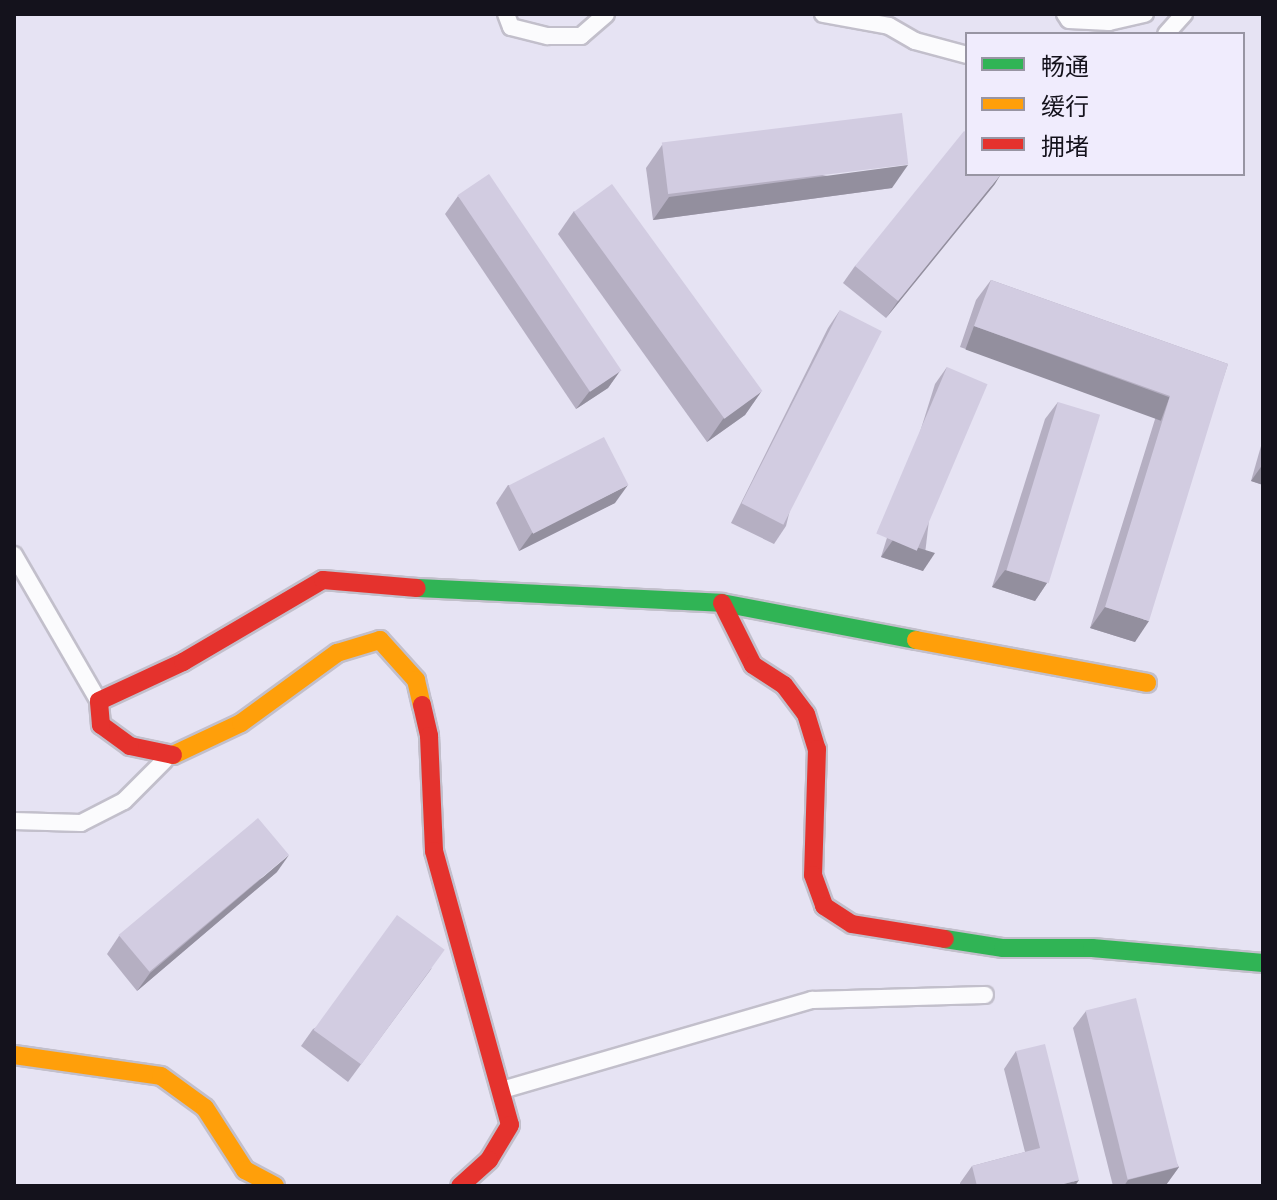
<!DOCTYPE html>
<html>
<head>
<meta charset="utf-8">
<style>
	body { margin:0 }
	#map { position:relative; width:1277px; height:1200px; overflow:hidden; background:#e6e3f3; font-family:Mulish,"Noto Sans SC",sans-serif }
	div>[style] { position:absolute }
	.roads { filter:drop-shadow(2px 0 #c2bfcb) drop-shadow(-2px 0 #c2bfcb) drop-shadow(0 2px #c2bfcb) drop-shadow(0 -2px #c2bfcb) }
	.lane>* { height:16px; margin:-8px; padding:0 8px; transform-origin:8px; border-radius:8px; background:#fbfbfd }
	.fast>* { height:18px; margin:-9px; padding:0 9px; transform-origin:9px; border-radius:9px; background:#30b455 }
	.slow>* { height:18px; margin:-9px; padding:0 9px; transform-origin:9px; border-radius:9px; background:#ff9f0a }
	.jam>* { height:18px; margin:-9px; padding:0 9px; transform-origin:9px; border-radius:9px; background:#e5322d }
	.wall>* { inset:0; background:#b5afc2 }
	.shaded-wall>* { inset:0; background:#938f9e; transform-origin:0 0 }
	.building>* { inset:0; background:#d2cce1; transform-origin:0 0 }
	span { translate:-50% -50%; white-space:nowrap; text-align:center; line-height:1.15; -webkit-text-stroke:6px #f0ecfd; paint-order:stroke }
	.frame { position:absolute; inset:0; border:16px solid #14121c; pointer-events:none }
	.legend { position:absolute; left:965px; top:32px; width:280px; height:144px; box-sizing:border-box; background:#f0ecfd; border:2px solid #9895a3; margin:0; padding:10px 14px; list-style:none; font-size:24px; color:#14121c }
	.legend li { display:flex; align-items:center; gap:16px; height:40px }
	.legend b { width:40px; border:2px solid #9895a3 }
</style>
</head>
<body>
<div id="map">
	<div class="roads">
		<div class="lane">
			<i style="left:506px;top:14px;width:14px;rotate:69deg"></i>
			<i style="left:511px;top:27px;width:38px;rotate:14deg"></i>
			<i style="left:548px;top:36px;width:33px"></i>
			<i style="left:581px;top:36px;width:33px;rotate:-41deg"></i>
			<i style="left:823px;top:14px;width:67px;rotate:10.3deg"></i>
			<i style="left:889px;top:26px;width:30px;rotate:30deg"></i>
			<i style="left:915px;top:41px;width:54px;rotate:15.1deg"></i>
			<i style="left:1065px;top:14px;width:7px;rotate:56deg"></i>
			<i style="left:1069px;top:20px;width:40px;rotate:2.9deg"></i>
			<i style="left:1109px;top:22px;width:37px;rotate:-13deg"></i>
			<i style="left:1166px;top:34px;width:27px;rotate:-48deg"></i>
			<i style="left:14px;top:555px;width:168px;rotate:59.9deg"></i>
			<i style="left:14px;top:821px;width:67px;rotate:1.7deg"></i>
			<i style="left:81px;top:823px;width:48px;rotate:-27.1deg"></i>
			<i style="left:124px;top:801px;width:57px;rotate:-45deg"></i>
			<i style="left:502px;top:1090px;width:323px;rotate:-16.2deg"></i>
			<i style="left:812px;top:1000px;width:173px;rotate:-1.7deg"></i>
		</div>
		<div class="fast">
			<i style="left:417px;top:588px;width:305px;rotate:2.8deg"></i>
			<i style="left:722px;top:603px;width:197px;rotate:10.8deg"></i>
			<i style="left:945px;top:939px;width:59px;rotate:8.8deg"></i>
			<i style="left:1003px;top:948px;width:89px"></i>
			<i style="left:1092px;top:948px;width:172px;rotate:5deg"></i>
		</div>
		<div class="slow">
			<i style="left:916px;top:640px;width:235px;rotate:10.5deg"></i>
			<i style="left:173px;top:755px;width:75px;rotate:-25.2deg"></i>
			<i style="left:241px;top:723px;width:119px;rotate:-36.1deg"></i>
			<i style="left:337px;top:653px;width:45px;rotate:-16.8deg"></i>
			<i style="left:380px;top:640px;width:54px;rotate:48deg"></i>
			<i style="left:416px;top:680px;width:26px;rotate:77deg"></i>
			<i style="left:14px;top:1055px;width:148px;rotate:8.1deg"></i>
			<i style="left:161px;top:1076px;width:54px;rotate:36deg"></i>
			<i style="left:205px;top:1108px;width:74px;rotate:57.2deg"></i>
			<i style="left:245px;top:1170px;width:34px;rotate:28deg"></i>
		</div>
		<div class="jam">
			<i style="left:722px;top:603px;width:69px;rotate:63.4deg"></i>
			<i style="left:753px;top:665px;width:37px;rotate:33deg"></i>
			<i style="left:784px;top:685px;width:36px;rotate:53deg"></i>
			<i style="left:806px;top:714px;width:37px;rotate:73deg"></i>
			<i style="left:817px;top:749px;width:126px;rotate:91.8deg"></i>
			<i style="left:813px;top:875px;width:33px;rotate:70deg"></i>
			<i style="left:824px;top:906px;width:33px;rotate:33deg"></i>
			<i style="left:852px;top:924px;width:94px;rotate:9.2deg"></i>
			<i style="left:422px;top:705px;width:32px;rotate:77deg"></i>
			<i style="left:429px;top:736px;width:115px;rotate:87.5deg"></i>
			<i style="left:434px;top:851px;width:284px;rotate:74.5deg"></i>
			<i style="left:510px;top:1125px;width:41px;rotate:121deg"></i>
			<i style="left:489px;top:1160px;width:39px;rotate:138deg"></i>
			<i style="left:173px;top:755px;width:44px;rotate:-168.2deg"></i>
			<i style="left:130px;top:746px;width:36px;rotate:-144deg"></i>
			<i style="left:101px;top:725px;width:24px;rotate:-95deg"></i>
			<i style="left:99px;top:701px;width:93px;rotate:-24.9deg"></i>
			<i style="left:183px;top:662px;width:162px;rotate:-30.4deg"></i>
			<i style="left:323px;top:580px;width:94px;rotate:4.9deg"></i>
		</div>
	</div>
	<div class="wall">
		<i style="clip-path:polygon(662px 145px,892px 188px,653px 220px,646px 168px)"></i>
		<i style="clip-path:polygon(995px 184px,886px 318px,843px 283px,855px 266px)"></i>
		<i style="clip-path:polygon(458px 196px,620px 371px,608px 388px,576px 409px,445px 214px)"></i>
		<i style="clip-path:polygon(574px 211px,761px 392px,745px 415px,707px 442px,558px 234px)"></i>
		<i style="clip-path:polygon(991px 280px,1228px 364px,1135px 642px,1090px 628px,1156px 416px,960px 347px,976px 300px)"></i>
		<i style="clip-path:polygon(840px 310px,786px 526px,774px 544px,731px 523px,828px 328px)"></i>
		<i style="clip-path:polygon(947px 367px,923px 571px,881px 557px,935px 384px)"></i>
		<i style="clip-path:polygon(1058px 402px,1047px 583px,1035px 601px,992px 587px,1045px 419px)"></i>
		<i style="clip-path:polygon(1263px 439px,1263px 485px,1251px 481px)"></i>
		<i style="clip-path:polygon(508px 485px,615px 503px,519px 551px,496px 503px)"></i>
		<i style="clip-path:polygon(277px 872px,137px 991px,107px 954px,119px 936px)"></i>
		<i style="clip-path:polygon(432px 968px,348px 1082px,301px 1046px,313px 1029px)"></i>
		<i style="clip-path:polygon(1086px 1011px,1179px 1167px,1166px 1185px,1113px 1186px,1073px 1028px)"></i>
		<i style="clip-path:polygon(1016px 1051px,1075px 1186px,960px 1186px,960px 1183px,972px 1166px,1025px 1152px,1004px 1069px)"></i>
	</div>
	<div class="shaded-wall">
		<i style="clip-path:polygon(908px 165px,892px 188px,653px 220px,669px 197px)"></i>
		<i style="clip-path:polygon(1001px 174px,995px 184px,886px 318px,898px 301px)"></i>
		<i style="left:974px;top:326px;width:208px;height:25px;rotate:20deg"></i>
		<i style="clip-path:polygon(620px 371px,608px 388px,576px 409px,589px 392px)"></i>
		<i style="clip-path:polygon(761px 392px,745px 415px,707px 442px,723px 419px)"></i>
		<i style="clip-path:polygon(1263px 464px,1263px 485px,1251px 481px)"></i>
		<i style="clip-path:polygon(628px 485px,615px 503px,519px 551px,532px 533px)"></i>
		<i style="clip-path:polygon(893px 540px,935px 553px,923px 571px,881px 557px)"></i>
		<i style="clip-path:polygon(1005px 570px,1047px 583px,1035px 601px,992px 587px)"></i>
		<i style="clip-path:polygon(1105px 607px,1149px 621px,1135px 642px,1090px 628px)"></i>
		<i style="clip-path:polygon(289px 855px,277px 872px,137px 991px,150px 973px)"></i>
		<i style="clip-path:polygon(1179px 1167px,1166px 1185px,1124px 1186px,1128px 1180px)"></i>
		<i style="clip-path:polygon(1079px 1180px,1075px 1186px,1056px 1186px)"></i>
	</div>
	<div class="building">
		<i style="left:902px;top:113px;width:52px;height:242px;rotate:83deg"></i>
		<i style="clip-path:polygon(964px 131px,967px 133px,967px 174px,1001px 174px,898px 301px,855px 266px)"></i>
		<i style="left:489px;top:174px;width:237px;height:38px;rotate:56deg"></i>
		<i style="left:612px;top:184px;width:256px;height:47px;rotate:54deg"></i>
		<i style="clip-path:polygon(991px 280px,1228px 364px,1149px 621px,1105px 607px,1170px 396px,974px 326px)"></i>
		<i style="left:840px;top:310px;width:47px;height:217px;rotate:27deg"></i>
		<i style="left:947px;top:367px;width:44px;height:181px;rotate:23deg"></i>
		<i style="left:1058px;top:402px;width:44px;height:176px;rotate:17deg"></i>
		<i style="left:604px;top:437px;width:54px;height:107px;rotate:63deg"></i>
		<i style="left:258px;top:818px;width:48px;height:182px;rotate:50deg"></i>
		<i style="left:397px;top:915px;width:59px;height:142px;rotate:36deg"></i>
		<i style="left:1136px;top:998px;width:174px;height:52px;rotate:76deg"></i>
		<i style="clip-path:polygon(1045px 1044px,1079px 1180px,1056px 1186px,977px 1186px,972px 1166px,1040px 1148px,1016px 1051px)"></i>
	</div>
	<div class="frame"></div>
	<ul class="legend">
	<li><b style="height:10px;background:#30b455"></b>畅通</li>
	<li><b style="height:10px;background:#ff9f0a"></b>缓行</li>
	<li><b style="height:10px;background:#e5322d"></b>拥堵</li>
	</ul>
</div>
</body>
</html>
